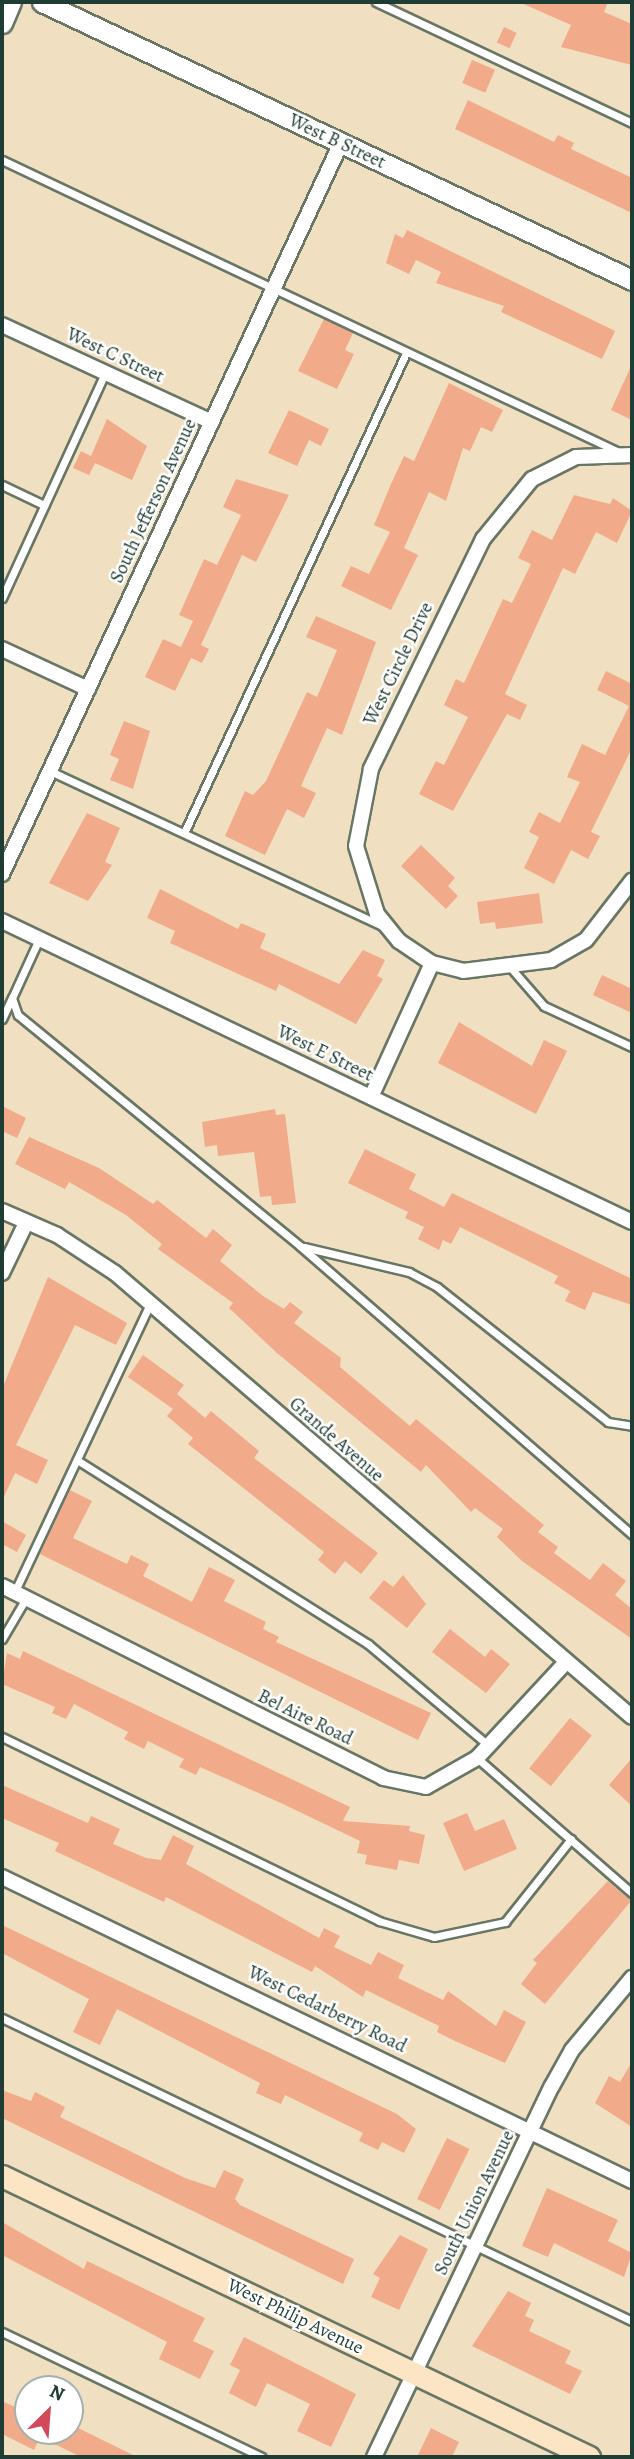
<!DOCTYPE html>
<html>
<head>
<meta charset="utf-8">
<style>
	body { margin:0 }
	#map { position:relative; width:634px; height:2459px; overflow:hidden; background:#f1dfc1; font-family:Alegreya,serif }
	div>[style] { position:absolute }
	.building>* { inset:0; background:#f1ab8a; transform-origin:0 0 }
	.roads { filter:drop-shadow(2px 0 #687665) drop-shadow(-2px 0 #687665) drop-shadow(0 2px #687665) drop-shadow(0 -2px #687665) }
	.service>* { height:7px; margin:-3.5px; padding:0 3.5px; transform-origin:3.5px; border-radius:3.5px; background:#fff }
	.minor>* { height:14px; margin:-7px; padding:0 7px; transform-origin:7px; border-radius:7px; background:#fff }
	.tertiary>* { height:19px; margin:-9.5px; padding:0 9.5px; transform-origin:9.5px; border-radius:9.5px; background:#fff }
	.secondary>* { height:21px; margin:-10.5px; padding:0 10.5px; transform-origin:10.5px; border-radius:10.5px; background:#fce5c4 }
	span { translate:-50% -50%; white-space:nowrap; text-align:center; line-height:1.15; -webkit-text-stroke:5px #fff; paint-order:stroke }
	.street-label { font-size:19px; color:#1f3d34 }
	.frame { position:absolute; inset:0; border:4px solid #1f3d34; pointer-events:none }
	.north { position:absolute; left:14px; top:2375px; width:70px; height:70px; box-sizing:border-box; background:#fff; border:2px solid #a5b1ae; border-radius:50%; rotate:25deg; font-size:19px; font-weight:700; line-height:28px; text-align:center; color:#1f3d34 }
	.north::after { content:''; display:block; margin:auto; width:24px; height:32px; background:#d1495b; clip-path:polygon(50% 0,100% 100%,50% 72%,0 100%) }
</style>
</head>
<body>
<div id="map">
	<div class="building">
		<i style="clip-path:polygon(519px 2px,608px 2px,604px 12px,632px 24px,632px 65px,561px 47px,571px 25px)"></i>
		<i style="left:504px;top:27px;width:14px;height:17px;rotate:25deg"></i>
		<i style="left:472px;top:60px;width:25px;height:25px;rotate:23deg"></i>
		<i style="clip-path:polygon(468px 100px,554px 142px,558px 135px,574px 143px,571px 149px,632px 178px,632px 213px,455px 129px)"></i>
		<i style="clip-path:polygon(407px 230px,615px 331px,602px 359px,501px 312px,504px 306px,436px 283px,441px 272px,416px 260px,409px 274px,386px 263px,395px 234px,403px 238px)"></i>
		<i style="clip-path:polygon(324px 319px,353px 333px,345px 350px,354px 354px,337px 389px,298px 371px)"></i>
		<i style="clip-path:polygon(632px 364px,632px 420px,611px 410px)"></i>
		<i style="clip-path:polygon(449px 383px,503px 410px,492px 432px,481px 427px,470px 451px,463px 448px,446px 501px,429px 492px,404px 548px,418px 555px,391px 610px,341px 586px,351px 566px,369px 574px,390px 532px,374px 525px,391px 484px,404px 456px,414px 461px)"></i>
		<i style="clip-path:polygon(289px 410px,329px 429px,321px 446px,309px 440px,297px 466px,268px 453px)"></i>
		<i style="clip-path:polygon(107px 419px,147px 446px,132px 480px,95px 463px,89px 475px,73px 468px,81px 451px,91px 456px)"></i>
		<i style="clip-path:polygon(236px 479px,289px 495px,256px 562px,242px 555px,201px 645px,209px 649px,202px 663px,191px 658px,175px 691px,145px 677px,163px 639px,181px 647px,193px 621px,179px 615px,204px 559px,217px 565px,241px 515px,223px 507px)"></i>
		<i style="clip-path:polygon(574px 495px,610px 504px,613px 498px,632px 511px,617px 543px,596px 532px,575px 574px,563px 568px,505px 694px,527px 705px,520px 720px,507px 714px,453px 811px,419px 794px,436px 761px,444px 765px,468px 717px,444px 705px,456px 679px,464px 683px,503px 599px,512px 603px,531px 564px,518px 558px,532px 530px,552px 540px)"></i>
		<i style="clip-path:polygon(316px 616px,376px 642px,342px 735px,327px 728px,301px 786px,316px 793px,304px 818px,287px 809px,265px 855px,225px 836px,245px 791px,253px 795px,266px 781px,307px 692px,317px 697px,337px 650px,306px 637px)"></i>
		<i style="clip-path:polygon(606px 671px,632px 684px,632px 748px,591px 832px,600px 836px,588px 859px,571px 850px,554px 884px,524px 868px,539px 837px,529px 832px,539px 812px,560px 823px,580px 782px,567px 777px,582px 744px,605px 755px,629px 706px,597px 690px)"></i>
		<i style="clip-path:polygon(124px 721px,150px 731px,133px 789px,110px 780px,119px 759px,110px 755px)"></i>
		<i style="clip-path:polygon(87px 813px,120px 828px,105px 862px,112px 865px,88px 901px,49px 883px)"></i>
		<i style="clip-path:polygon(421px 845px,455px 878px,448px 886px,458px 896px,446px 909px,401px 866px)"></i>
		<i style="clip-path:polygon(160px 889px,238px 929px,241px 923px,266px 934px,260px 948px,339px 984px,363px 950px,385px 960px,377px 976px,383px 979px,356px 1024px,279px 984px,276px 991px,170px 943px,175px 931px,147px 918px)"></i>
		<i style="clip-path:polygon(539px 893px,543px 923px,496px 929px,495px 922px,480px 924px,477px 902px)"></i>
		<i style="clip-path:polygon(602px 975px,632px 989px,632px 1013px,593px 995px)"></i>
		<i style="clip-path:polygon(459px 1022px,532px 1066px,544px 1040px,567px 1051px,536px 1114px,438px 1063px)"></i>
		<i style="clip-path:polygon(2px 1106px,26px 1118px,17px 1138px,2px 1131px)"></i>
		<i style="clip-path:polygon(275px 1109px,276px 1115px,285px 1114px,296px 1203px,272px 1205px,271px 1196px,260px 1197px,254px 1152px,218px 1156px,217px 1145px,205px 1147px,202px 1122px)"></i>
		<i style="clip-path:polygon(29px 1137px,99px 1168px,153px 1204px,157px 1200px,206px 1238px,213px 1229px,232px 1245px,220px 1261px,263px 1296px,284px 1309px,290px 1302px,303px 1312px,294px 1323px,341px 1358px,340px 1367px,410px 1426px,416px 1419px,544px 1525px,538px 1532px,558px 1547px,554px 1553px,590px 1580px,603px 1563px,626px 1581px,615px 1595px,632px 1609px,632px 1639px,522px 1561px,497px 1537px,503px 1529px,475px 1508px,471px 1512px,426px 1465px,421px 1472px,277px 1353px,229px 1308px,233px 1303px,158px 1249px,162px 1244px,126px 1215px,69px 1182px,65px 1189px,15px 1164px)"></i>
		<i style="clip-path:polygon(365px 1149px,416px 1174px,409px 1189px,444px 1207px,452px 1193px,632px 1279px,632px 1305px,593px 1292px,585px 1310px,565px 1301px,570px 1291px,554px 1283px,558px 1276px,460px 1227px,451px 1244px,443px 1240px,439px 1250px,418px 1239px,424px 1227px,405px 1218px,408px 1212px,348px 1183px)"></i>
		<i style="clip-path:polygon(48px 1277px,127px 1323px,116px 1345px,75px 1325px,16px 1445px,48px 1460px,37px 1484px,15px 1473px,2px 1501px,2px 1389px)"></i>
		<i style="clip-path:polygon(143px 1355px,184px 1385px,177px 1394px,205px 1418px,211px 1411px,259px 1451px,254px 1458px,378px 1553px,361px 1574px,345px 1561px,335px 1574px,318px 1560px,324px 1552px,188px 1444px,193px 1438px,167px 1416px,173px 1409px,128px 1377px)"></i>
		<i style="clip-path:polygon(70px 1490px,92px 1501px,73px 1538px,127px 1564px,131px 1555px,149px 1564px,143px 1576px,192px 1602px,209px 1567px,235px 1580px,224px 1601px,266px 1622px,263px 1629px,279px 1637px,276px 1642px,431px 1713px,418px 1740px,40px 1554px)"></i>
		<i style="clip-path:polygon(2px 1521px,26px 1535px,17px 1552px,2px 1544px)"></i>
		<i style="clip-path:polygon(403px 1575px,426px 1604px,407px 1628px,369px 1598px,384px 1580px,393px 1587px)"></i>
		<i style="clip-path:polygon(450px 1629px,485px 1657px,491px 1649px,510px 1664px,486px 1693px,432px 1652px)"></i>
		<i style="clip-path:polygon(23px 1651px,350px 1807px,343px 1821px,410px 1826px,409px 1831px,425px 1835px,419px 1864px,399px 1860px,397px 1870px,365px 1864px,367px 1855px,357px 1853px,360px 1841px,283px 1804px,200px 1767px,196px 1775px,179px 1767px,184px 1759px,148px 1741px,144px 1749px,124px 1739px,128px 1732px,74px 1704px,66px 1719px,52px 1713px,55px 1707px,2px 1684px,7px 1653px,20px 1659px)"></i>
		<i style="left:570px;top:1718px;width:28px;height:65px;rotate:39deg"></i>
		<i style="clip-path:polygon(632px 1758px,632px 1806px,609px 1785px)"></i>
		<i style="clip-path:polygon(2px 1785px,88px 1823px,91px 1816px,120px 1829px,113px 1844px,146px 1858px,161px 1860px,173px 1835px,194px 1846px,186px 1864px,319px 1938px,324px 1928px,340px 1936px,334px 1947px,371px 1965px,378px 1952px,404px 1965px,398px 1978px,443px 2000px,448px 1991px,496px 2026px,504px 2010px,526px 2022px,505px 2063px,455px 2041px,437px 2032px,439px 2026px,366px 1990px,363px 1997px,315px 1966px,312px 1972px,166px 1897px,164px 1902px,55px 1851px,59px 1843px,2px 1818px)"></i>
		<i style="clip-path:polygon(467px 1813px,475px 1831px,504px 1819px,517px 1849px,464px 1871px,443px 1823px)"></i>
		<i style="clip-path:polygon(608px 1881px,631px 1901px,545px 2004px,521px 1984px,537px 1963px,533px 1960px)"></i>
		<i style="clip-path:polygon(2px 1925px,397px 2114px,416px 2129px,404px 2153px,382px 2142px,378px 2150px,359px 2141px,363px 2133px,285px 2095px,281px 2104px,256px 2093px,260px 2083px,117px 2009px,100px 2045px,73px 2032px,89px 1999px,2px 1953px)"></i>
		<i style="clip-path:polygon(632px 2062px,632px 2127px,595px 2103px,609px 2076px,620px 2082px)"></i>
		<i style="clip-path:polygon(2px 2090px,31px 2101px,35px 2092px,65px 2107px,60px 2117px,185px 2178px,215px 2188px,224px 2170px,244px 2179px,235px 2199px,240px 2205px,354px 2259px,343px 2284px,2px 2118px)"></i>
		<i style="left:447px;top:2138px;width:25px;height:68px;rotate:26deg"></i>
		<i style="clip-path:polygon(547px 2188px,618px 2220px,608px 2241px,632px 2253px,624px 2277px,554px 2243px,548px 2257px,522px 2246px)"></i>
		<i style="clip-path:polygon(2px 2222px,84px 2269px,87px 2261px,205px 2318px,193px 2341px,214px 2351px,200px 2379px,159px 2359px,167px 2342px,2px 2255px)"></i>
		<i style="clip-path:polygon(400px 2235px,428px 2249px,399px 2310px,371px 2297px,380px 2278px,373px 2274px)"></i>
		<i style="clip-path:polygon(508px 2291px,531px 2303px,525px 2316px,534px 2320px,529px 2331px,571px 2351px,565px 2363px,582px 2371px,570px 2394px,472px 2346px)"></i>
		<i style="clip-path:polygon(244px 2337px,356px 2394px,331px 2447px,297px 2431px,310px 2404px,267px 2383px,256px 2407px,229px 2393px,240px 2370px,230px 2365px)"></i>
		<i style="clip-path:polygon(2px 2401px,28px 2413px,28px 2431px,70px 2431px,70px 2424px,137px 2457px,81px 2457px,40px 2437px,34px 2450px,2px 2434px)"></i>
		<i style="clip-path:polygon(431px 2428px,459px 2442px,452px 2457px,417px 2457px)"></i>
	</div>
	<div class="roads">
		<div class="service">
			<i style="left:376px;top:2px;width:283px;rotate:25.3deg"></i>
			<i style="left:2px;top:160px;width:685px;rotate:25.33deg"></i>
			<i style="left:2px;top:485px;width:47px;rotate:25.5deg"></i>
			<i style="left:2px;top:598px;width:247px;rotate:-65.4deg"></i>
			<i style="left:50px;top:771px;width:367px;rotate:25deg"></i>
			<i style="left:184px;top:833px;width:529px;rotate:-65.18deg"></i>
			<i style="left:39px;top:939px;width:65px;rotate:114.6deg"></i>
			<i style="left:12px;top:998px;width:18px;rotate:71deg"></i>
			<i style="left:18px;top:1015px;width:365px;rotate:39.3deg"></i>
			<i style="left:300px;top:1246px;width:440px;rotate:41deg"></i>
			<i style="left:510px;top:967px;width:52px;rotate:48.9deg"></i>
			<i style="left:544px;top:1006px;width:97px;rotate:25deg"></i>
			<i style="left:2px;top:1019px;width:23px;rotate:-65deg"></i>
			<i style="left:304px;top:1247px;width:108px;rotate:13.4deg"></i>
			<i style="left:409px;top:1272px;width:32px;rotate:28deg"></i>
			<i style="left:437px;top:1287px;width:218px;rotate:38.3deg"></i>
			<i style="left:608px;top:1422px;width:24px;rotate:9deg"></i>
			<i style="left:77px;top:1460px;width:344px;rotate:32.3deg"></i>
			<i style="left:368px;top:1644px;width:157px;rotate:40.1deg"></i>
			<i style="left:14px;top:1593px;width:319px;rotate:-64.8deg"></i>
			<i style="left:2px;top:1639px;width:45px;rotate:-59.5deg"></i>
			<i style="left:2px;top:1737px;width:420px;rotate:26deg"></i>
			<i style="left:379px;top:1921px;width:57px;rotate:16.2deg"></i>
			<i style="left:434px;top:1937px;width:73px;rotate:-11.9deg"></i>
			<i style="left:505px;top:1922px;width:106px;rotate:-51.5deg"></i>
			<i style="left:477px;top:1758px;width:206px;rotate:41.1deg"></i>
			<i style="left:2px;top:2018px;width:699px;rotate:25.69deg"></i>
			<i style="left:2px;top:2332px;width:288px;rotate:25.7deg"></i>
		</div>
		<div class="minor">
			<i style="left:2px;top:325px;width:231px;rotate:24.8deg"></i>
			<i style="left:632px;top:455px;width:56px;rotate:178deg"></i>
			<i style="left:576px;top:457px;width:49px;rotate:153.4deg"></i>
			<i style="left:532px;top:479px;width:77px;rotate:129.2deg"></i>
			<i style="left:483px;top:539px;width:256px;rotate:116deg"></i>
			<i style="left:371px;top:769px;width:78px;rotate:101deg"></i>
			<i style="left:356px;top:846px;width:71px;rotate:72.8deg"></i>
			<i style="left:377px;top:914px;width:35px;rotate:51deg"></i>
			<i style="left:399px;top:941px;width:40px;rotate:34deg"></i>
			<i style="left:432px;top:963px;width:32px;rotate:14deg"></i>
			<i style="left:463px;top:971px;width:89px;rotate:-7.1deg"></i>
			<i style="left:551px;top:960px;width:40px;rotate:-29.7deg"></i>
			<i style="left:586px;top:940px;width:75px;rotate:-52.1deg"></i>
			<i style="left:2px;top:649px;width:95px;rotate:24.9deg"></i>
			<i style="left:2px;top:874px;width:806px;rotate:-65.12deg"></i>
			<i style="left:2px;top:921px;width:698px;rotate:25.54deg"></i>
			<i style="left:371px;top:1097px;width:147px;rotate:-65.5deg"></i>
			<i style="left:2px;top:1211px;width:60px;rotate:23.6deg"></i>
			<i style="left:57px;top:1235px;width:69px;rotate:33.2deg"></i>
			<i style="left:115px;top:1273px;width:681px;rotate:40.66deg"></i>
			<i style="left:2px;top:1273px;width:55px;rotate:-64.4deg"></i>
			<i style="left:2px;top:1586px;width:427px;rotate:26.7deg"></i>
			<i style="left:383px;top:1778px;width:44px;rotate:11.8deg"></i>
			<i style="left:426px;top:1787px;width:59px;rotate:-29.6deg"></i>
			<i style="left:477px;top:1758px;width:132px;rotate:-47.1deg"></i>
			<i style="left:2px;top:1877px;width:700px;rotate:25.76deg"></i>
			<i style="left:374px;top:2457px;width:411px;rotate:-64.4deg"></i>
			<i style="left:552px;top:2086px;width:41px;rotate:-60.9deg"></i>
			<i style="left:572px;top:2050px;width:94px;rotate:-50.2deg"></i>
		</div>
		<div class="tertiary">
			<i style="left:42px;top:2px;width:652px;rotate:25.23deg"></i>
			<i style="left:2px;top:23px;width:23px;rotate:-67deg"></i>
		</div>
		<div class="secondary">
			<i style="left:2px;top:2176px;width:651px;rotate:25.58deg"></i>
		</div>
	</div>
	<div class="street-label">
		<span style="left:337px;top:142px;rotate:25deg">West B Street</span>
		<span style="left:115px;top:356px;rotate:25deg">West C Street</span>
		<span style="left:154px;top:501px;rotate:-65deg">South Jefferson Avenue</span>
		<span style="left:399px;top:664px;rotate:-64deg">West Circle Drive</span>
		<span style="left:325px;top:1054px;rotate:26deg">West E Street</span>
		<span style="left:336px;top:1440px;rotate:41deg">Grande Avenue</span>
		<span style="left:305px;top:1718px;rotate:26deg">Bel Aire Road</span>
		<span style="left:327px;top:2010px;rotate:26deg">West Cedarberry Road</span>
		<span style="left:475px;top:2203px;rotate:-64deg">South Union Avenue</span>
		<span style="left:295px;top:2317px;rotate:26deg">West Philip Avenue</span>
	</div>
	<div class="frame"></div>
	<div class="north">N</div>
</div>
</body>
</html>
